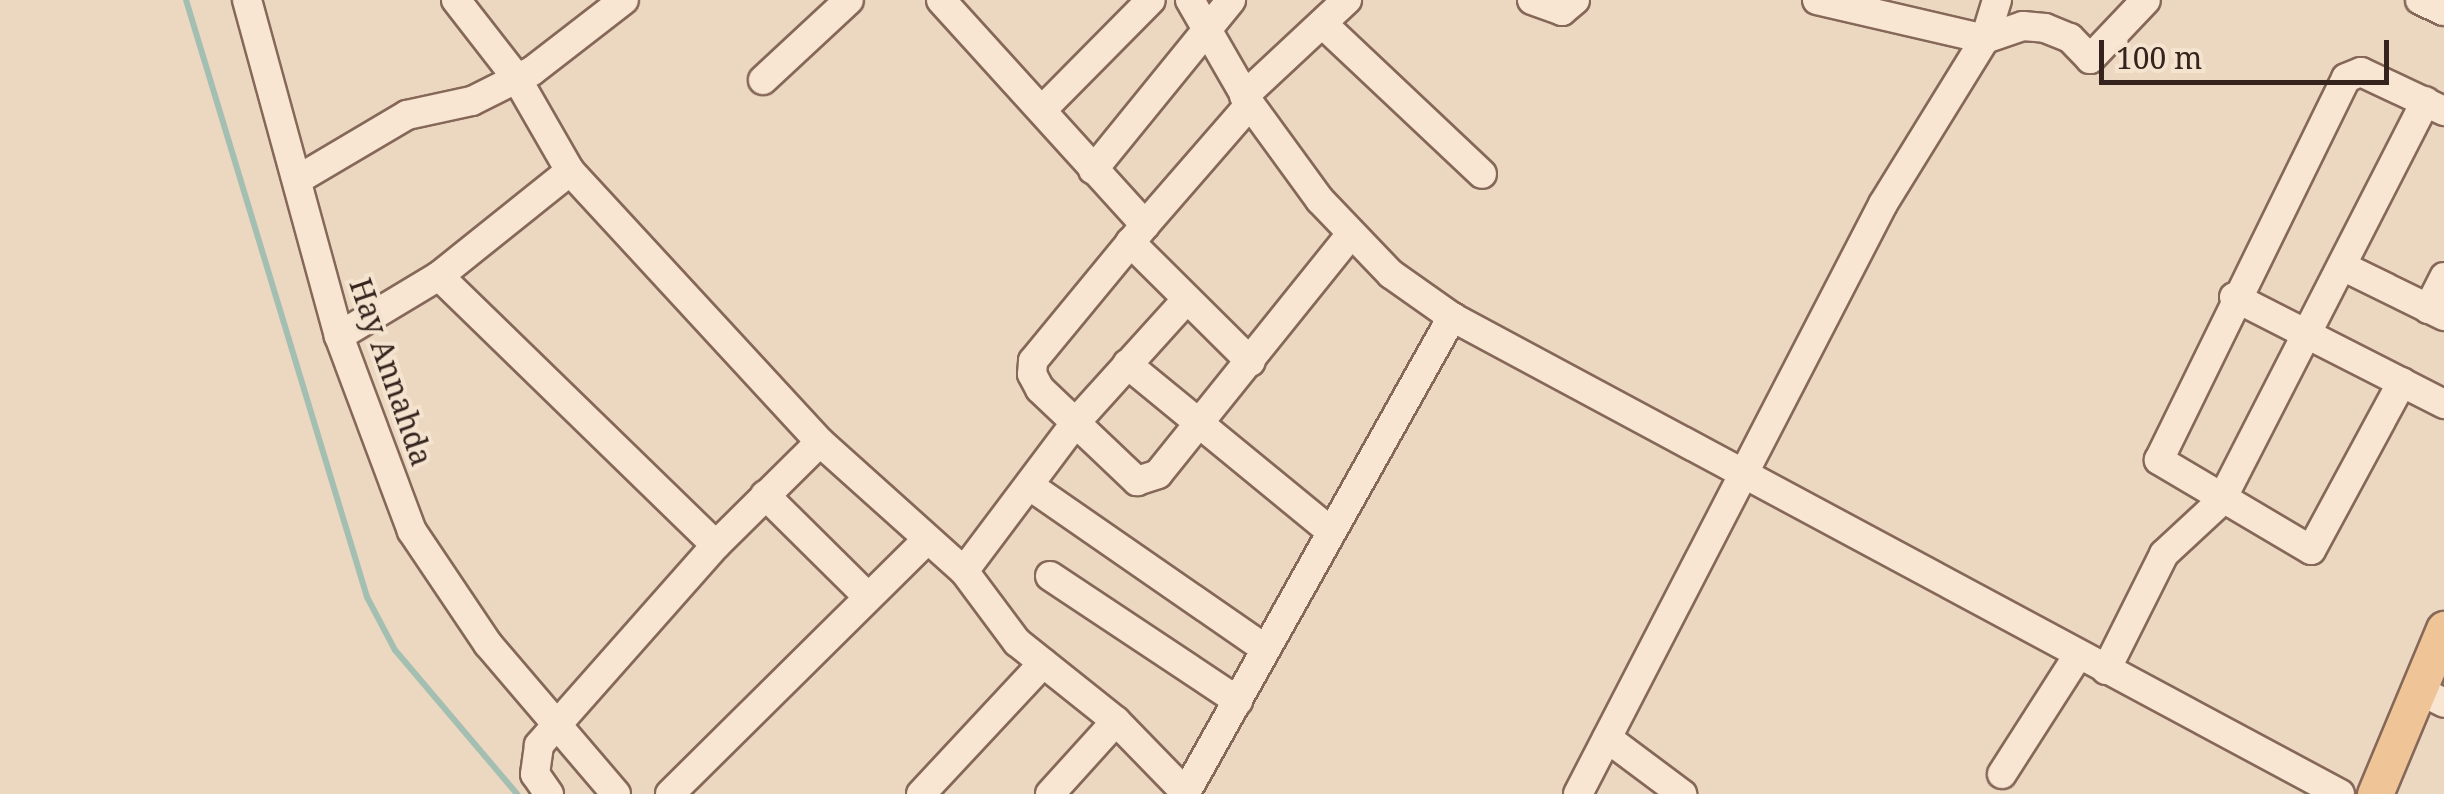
<!DOCTYPE html>
<html>
<head>
<meta charset="utf-8">
<style>
	body { margin:0 }
	#map { position:relative; width:2444px; height:794px; overflow:hidden; background:#ecd7c0; font-family:"Noto Serif",serif }
	div>[style] { position:absolute }
	.stream>* { height:6px; margin:-3px; padding:0 3px; transform-origin:3px; border-radius:3px; background:#a3bfb2 }
	.roads { filter:drop-shadow(2px 0 #856859) drop-shadow(-2px 0 #856859) drop-shadow(0 2px #856859) drop-shadow(0 -2px #856859) }
	.minor>* { height:28px; margin:-14px; padding:0 14px; transform-origin:14px; border-radius:14px; background:#f8e6d3 }
	.major>* { height:35px; margin:-17.5px; padding:0 17.5px; transform-origin:17.5px; border-radius:17.5px; background:#efc598 }
	span { translate:-50% -50%; white-space:nowrap; text-align:center; line-height:1.15; -webkit-text-stroke:8px #f4e3cf; paint-order:stroke }
	.street-label { font-size:30px; color:#35241d }
	.scale { position:absolute; left:2099px; top:40px; width:290px; height:45px; box-sizing:border-box; border:5px solid #35241d; border-top:0; padding-left:12px; font-size:30px; line-height:35px; white-space:nowrap; color:#35241d; -webkit-text-stroke:8px #f4e3cf; paint-order:stroke }
</style>
</head>
<body>
<div id="map">
	<div class="stream">
		<i style="left:186px;top:0;width:624px;rotate:73.13deg"></i>
		<i style="left:367px;top:597px;width:60px;rotate:62.2deg"></i>
		<i style="left:395px;top:650px;width:189px;rotate:49.7deg"></i>
	</div>
	<div class="roads">
		<div class="minor">
			<i style="left:247px;top:0;width:348px;rotate:74.7deg"></i>
			<i style="left:339px;top:336px;width:208px;rotate:69.5deg"></i>
			<i style="left:412px;top:531px;width:136px;rotate:56.1deg"></i>
			<i style="left:488px;top:644px;width:197px;rotate:49.5deg"></i>
			<i style="left:456px;top:0;width:98px;rotate:52.1deg"></i>
			<i style="left:516px;top:77px;width:108px;rotate:60.1deg"></i>
			<i style="left:570px;top:171px;width:369px;rotate:47.3deg"></i>
			<i style="left:941px;top:0;width:304px;rotate:47.8deg"></i>
			<i style="left:1145px;top:225px;width:160px;rotate:-49deg"></i>
			<i style="left:1190px;top:0;width:120px;rotate:60deg"></i>
			<i style="left:1250px;top:104px;width:119px;rotate:53.9deg"></i>
			<i style="left:1320px;top:200px;width:103px;rotate:46.2deg"></i>
			<i style="left:1391px;top:274px;width:75px;rotate:35.2deg"></i>
			<i style="left:1452px;top:317px;width:1008px;rotate:28.24deg"></i>
			<i style="left:1532px;top:0;width:32px;rotate:20deg"></i>
			<i style="left:1562px;top:11px;width:17px;rotate:-40deg"></i>
			<i style="left:1817px;top:0;width:172px;rotate:13.1deg"></i>
			<i style="left:1985px;top:39px;width:40px;rotate:-18.9deg"></i>
			<i style="left:2023px;top:26px;width:22px;rotate:5deg"></i>
			<i style="left:2045px;top:28px;width:27px;rotate:22deg"></i>
			<i style="left:2070px;top:38px;width:29px;rotate:46deg"></i>
			<i style="left:2090px;top:59px;width:81px;rotate:-46.5deg"></i>
			<i style="left:2420px;top:0;width:26px;rotate:25deg"></i>
			<i style="left:1324px;top:25px;width:217px;rotate:43.3deg"></i>
			<i style="left:763px;top:80px;width:117px;rotate:-42.9deg"></i>
			<i style="left:1244px;top:96px;width:141px;rotate:-43deg"></i>
			<i style="left:1043px;top:109px;width:153px;rotate:-45.3deg"></i>
			<i style="left:1093px;top:170px;width:219px;rotate:-50.9deg"></i>
			<i style="left:297px;top:180px;width:128px;rotate:-30.6deg"></i>
			<i style="left:407px;top:115px;width:66px;rotate:-12.2deg"></i>
			<i style="left:472px;top:101px;width:67px;rotate:-26.6deg"></i>
			<i style="left:532px;top:71px;width:116px;rotate:-37.7deg"></i>
			<i style="left:1145px;top:225px;width:176px;rotate:129.5deg"></i>
			<i style="left:1033px;top:361px;width:13px;rotate:94deg"></i>
			<i style="left:1032px;top:374px;width:17px;rotate:62deg"></i>
			<i style="left:1040px;top:389px;width:134px;rotate:43.5deg"></i>
			<i style="left:1137px;top:481px;width:22px;rotate:-18deg"></i>
			<i style="left:1158px;top:474px;width:307px;rotate:-51.2deg"></i>
			<i style="left:1130px;top:242px;width:170px;rotate:44.8deg"></i>
			<i style="left:2342px;top:266px;width:114px;rotate:26.1deg"></i>
			<i style="left:439px;top:276px;width:386px;rotate:44.2deg"></i>
			<i style="left:2234px;top:297px;width:236px;rotate:27deg"></i>
			<i style="left:2428px;top:309px;width:36px;rotate:-63deg"></i>
			<i style="left:339px;top:336px;width:117px;rotate:-31deg"></i>
			<i style="left:439px;top:276px;width:168px;rotate:-38.7deg"></i>
			<i style="left:1127px;top:364px;width:263px;rotate:39.4deg"></i>
			<i style="left:2402px;top:382px;width:191px;rotate:118.4deg"></i>
			<i style="left:2311px;top:550px;width:177px;rotate:-149.4deg"></i>
			<i style="left:2159px;top:460px;width:425px;rotate:-63.9deg"></i>
			<i style="left:2346px;top:78px;width:16px;rotate:-22deg"></i>
			<i style="left:2361px;top:72px;width:92px;rotate:25.2deg"></i>
			<i style="left:1030px;top:486px;width:286px;rotate:34.7deg"></i>
			<i style="left:765px;top:495px;width:145px;rotate:44.7deg"></i>
			<i style="left:964px;top:571px;width:185px;rotate:-53.1deg"></i>
			<i style="left:1075px;top:423px;width:167px;rotate:-47.9deg"></i>
			<i style="left:1050px;top:576px;width:226px;rotate:33.6deg"></i>
			<i style="left:2106px;top:670px;width:130px;rotate:-63.4deg"></i>
			<i style="left:2164px;top:554px;width:78px;rotate:-42.9deg"></i>
			<i style="left:2221px;top:501px;width:449px;rotate:-62.9deg"></i>
			<i style="left:2417px;top:689px;width:30px;rotate:27deg"></i>
			<i style="left:1607px;top:738px;width:94px;rotate:36.7deg"></i>
			<i style="left:2002px;top:774px;width:141px;rotate:-57.4deg"></i>
			<i style="left:549px;top:794px;width:24px;rotate:-125deg"></i>
			<i style="left:535px;top:774px;width:29px;rotate:-82deg"></i>
			<i style="left:539px;top:745px;width:267px;rotate:-48.5deg"></i>
			<i style="left:716px;top:545px;width:146px;rotate:-44.7deg"></i>
			<i style="left:820px;top:442px;width:193px;rotate:41.9deg"></i>
			<i style="left:964px;top:571px;width:89px;rotate:53.3deg"></i>
			<i style="left:1017px;top:642px;width:127px;rotate:38.6deg"></i>
			<i style="left:1116px;top:721px;width:100px;rotate:45.8deg"></i>
			<i style="left:670px;top:794px;width:359px;rotate:-44.7deg"></i>
			<i style="left:921px;top:794px;width:179px;rotate:-47deg"></i>
			<i style="left:1050px;top:794px;width:98px;rotate:-47.9deg"></i>
			<i style="left:1185px;top:794px;width:547px;rotate:-60.76deg"></i>
			<i style="left:1578px;top:794px;width:664px;rotate:-62.66deg"></i>
			<i style="left:1883px;top:204px;width:194px;rotate:-58.3deg"></i>
			<i style="left:1985px;top:39px;width:41px;rotate:-72.9deg"></i>
		</div>
		<div class="major">
			<i style="left:2375px;top:794px;width:179px;rotate:-67.3deg"></i>
		</div>
	</div>
	<div class="street-label">
		<span style="left:391px;top:372px;rotate:71deg">Hay Annahda</span>
	</div>
	<div class="scale">100 m</div>
</div>
</body>
</html>
